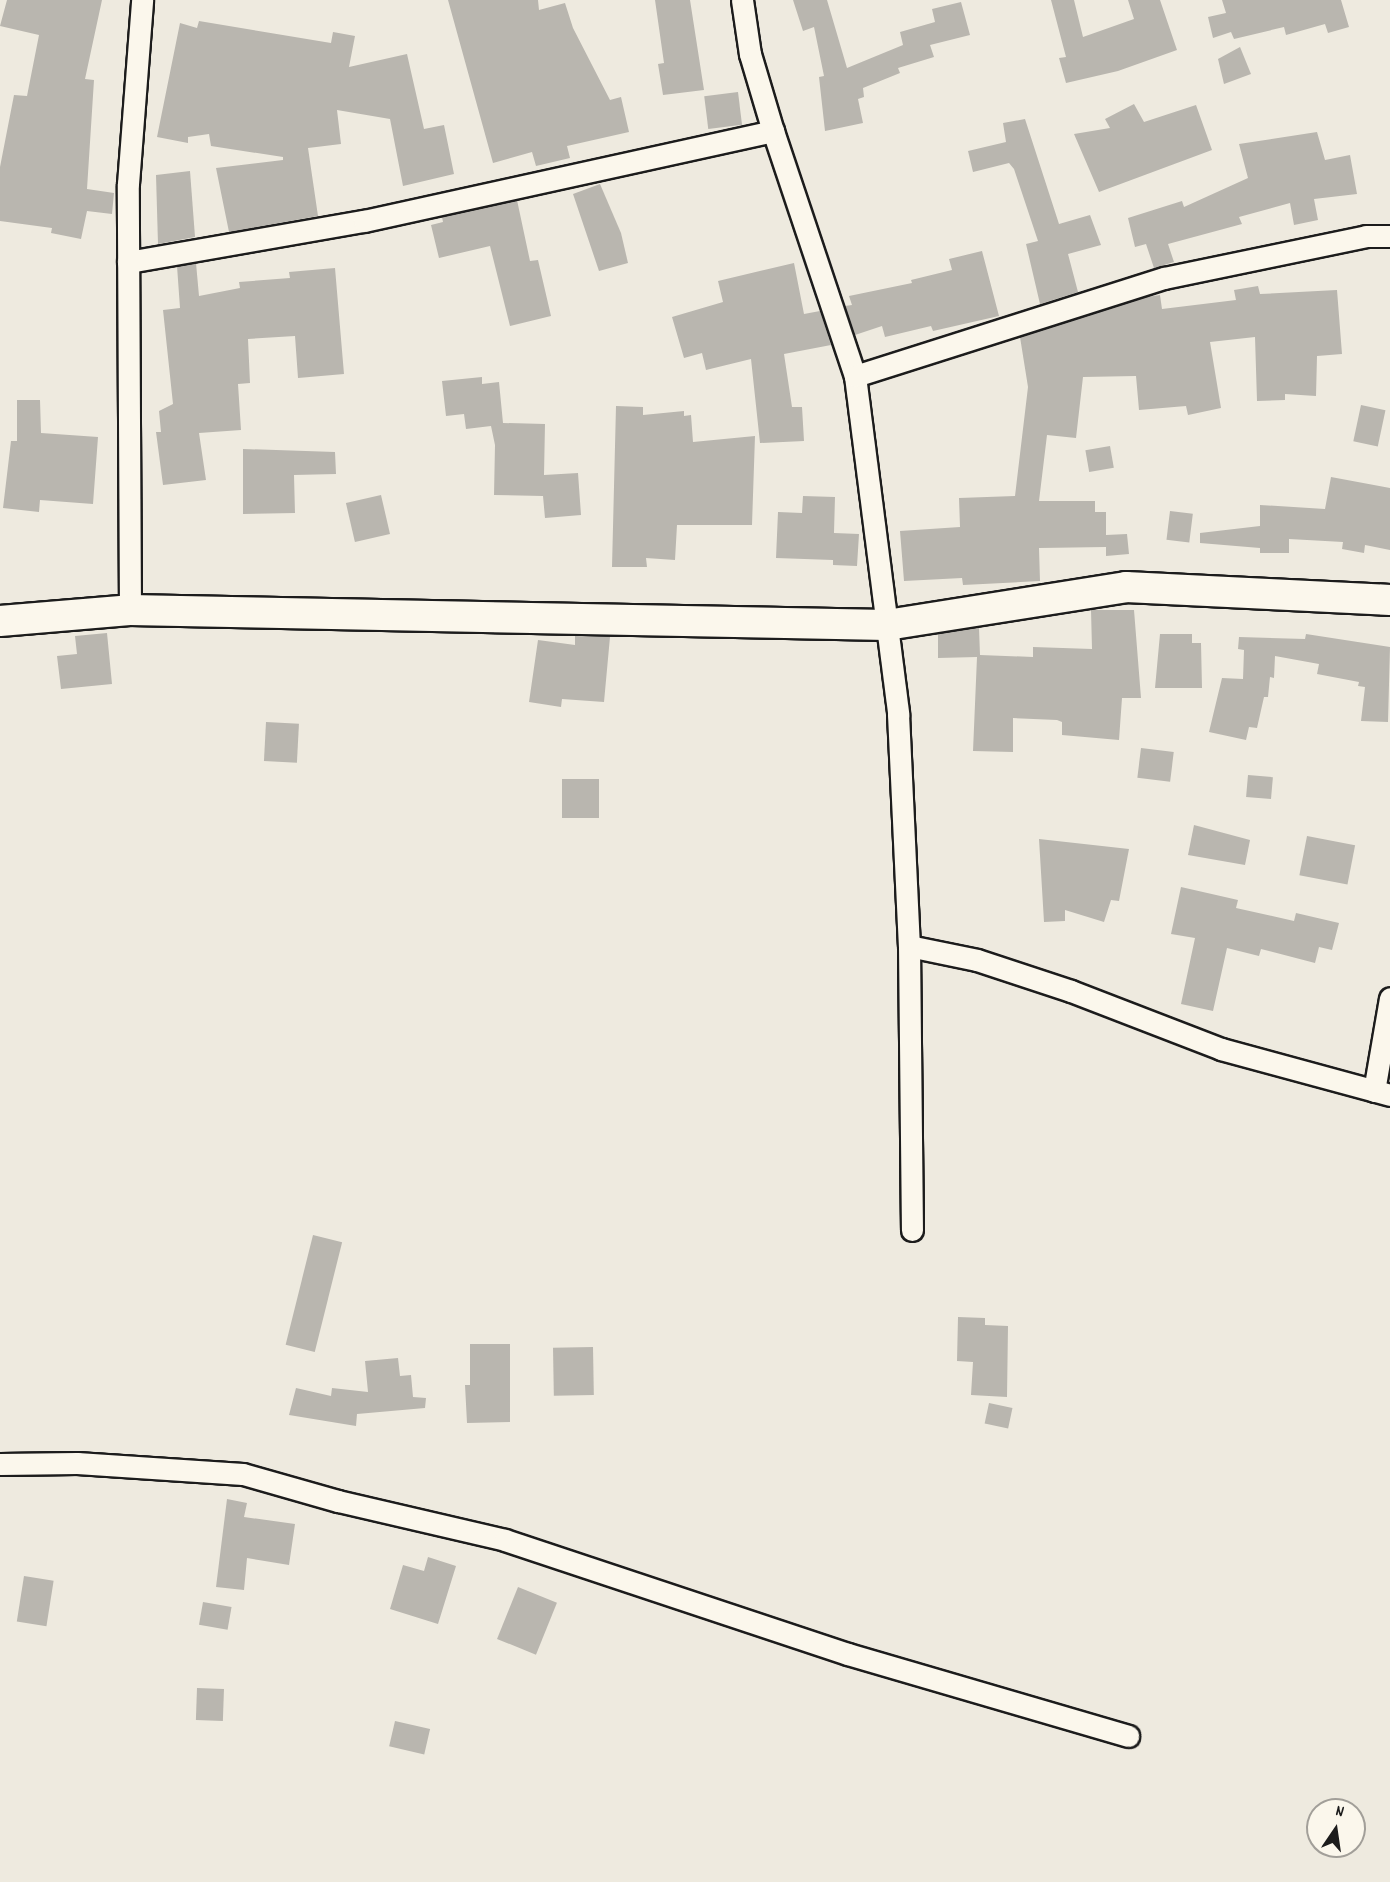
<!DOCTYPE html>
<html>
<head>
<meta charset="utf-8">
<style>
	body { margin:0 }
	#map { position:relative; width:1390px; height:1882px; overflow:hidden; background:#eeeadf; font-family:Dekko,sans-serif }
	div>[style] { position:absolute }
	.building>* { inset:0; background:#b9b6af; transform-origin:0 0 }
	.roads { filter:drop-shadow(2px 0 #1c1c1c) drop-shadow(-2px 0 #1c1c1c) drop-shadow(0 2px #1c1c1c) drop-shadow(0 -2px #1c1c1c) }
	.street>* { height:21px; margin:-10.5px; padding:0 10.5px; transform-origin:10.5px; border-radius:10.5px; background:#fbf7ec }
	.secondary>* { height:30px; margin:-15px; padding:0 15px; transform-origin:15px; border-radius:15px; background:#fbf7ec }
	span { translate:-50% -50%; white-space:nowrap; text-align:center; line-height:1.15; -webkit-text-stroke:4.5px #fbf7ec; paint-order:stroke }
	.north { position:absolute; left:1306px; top:1798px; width:60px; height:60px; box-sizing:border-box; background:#fbf7ec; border:2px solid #a29f99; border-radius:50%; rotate:13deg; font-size:16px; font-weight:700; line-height:24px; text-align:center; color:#1c1c1c }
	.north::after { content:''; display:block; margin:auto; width:21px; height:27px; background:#1c1c1c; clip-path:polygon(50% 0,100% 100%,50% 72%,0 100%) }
</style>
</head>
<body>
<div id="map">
	<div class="building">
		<i style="clip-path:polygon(7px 0,102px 0,85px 79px,94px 80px,87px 189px,114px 193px,112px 214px,87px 211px,81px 239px,51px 233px,52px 228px,0 221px,0 167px,14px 95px,27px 96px,39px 35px,0 26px)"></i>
		<i style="clip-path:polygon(448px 0,538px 0,539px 10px,565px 3px,573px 28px,610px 100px,621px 97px,629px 132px,567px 146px,570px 158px,536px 166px,532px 152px,493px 163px)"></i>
		<i style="clip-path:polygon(655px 0,690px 0,704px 90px,663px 95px,658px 64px,664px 63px)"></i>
		<i style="clip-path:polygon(793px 0,827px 0,847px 68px,903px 45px,900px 32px,935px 22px,932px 9px,961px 2px,970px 35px,930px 45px,934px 57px,898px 68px,900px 73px,863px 88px,864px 97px,858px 99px,863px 123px,825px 131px,819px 77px,824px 76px,814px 27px,803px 31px)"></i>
		<i style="clip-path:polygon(1051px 0,1074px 0,1083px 37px,1134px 19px,1128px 0,1160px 0,1177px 50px,1118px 71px,1066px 83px,1059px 58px,1066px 57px)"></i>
		<i style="clip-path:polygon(1222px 0,1341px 0,1349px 27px,1328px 33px,1325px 24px,1286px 35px,1284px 27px,1234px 39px,1231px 32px,1213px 38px,1208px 17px,1226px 13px)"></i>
		<i style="clip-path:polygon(199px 21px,331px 43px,333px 32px,355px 36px,349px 67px,407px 54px,424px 129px,444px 125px,454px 174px,403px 186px,390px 119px,337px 110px,341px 144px,308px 148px,318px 216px,229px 232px,216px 168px,283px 160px,283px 157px,211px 146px,209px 134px,188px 137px,188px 143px,157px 137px,180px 23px,197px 28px)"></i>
		<i style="clip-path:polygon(1240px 47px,1251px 74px,1224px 84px,1218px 59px)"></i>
		<i style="left:738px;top:92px;width:33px;height:34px;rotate:83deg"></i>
		<i style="clip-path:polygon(1134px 104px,1144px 122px,1196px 105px,1212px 150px,1099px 192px,1074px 134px,1110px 128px,1105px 119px)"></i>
		<i style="clip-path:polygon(1025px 119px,1059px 224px,1090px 215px,1101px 245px,1068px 254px,1078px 292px,1040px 304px,1026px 244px,1038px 241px,1014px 169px,1009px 163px,973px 172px,968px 151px,1006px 142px,1003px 123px)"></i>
		<i style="clip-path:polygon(1317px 132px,1325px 160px,1350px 155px,1357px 194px,1314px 199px,1318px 220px,1294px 225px,1290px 203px,1239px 217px,1242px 224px,1168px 244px,1174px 262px,1154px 268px,1146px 244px,1135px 247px,1128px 218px,1182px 201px,1184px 207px,1248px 178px,1239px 144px)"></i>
		<i style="clip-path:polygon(190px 171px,195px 237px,158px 244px,156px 175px)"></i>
		<i style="clip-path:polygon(600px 184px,621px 233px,628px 263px,599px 271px,573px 194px)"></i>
		<i style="clip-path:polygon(517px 200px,530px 261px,538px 260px,551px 316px,510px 326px,490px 246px,439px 258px,431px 225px,443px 222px,442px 217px)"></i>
		<i style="clip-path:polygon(982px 251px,999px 316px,933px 331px,931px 326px,885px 337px,882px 326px,855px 335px,845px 306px,852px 305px,849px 296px,912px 283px,911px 280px,952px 270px,949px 259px)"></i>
		<i style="clip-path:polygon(196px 263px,199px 296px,240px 288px,239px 282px,290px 278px,289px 272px,335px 268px,344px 374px,298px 378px,295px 336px,248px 339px,250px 383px,238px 384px,241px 430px,199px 433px,206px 480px,163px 485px,156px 432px,161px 432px,159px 411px,173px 404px,163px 310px,180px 308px,177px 266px)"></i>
		<i style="clip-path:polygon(794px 263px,804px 314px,820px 311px,831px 345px,784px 354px,792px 407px,802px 407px,804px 441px,760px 443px,751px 359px,706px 370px,702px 353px,684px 358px,672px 317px,723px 302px,718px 281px)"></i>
		<i style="clip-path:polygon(1258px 286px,1260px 294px,1337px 290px,1342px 354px,1317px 356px,1316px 396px,1285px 394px,1285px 400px,1257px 401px,1255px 337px,1210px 342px,1221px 408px,1188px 415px,1186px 406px,1139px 410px,1136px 376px,1083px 377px,1076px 438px,1047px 435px,1039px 501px,1095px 501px,1095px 512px,1106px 512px,1106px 535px,1127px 534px,1129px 554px,1106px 556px,1106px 547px,1039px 548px,1040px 581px,963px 585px,962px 578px,904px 581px,900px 531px,960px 527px,959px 498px,1015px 496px,1028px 387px,1020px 337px,1147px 297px,1160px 295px,1162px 309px,1236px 300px,1234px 290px)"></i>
		<i style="clip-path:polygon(482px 377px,482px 384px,499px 382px,503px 423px,545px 424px,544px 475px,578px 473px,581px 515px,545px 518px,543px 496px,494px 495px,495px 445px,491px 426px,466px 429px,464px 414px,446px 416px,442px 381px)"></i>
		<i style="clip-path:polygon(17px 400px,40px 400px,41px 433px,98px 437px,93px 504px,40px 500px,39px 512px,3px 508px,11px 441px,17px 441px)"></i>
		<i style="left:1361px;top:405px;width:25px;height:37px;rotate:12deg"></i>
		<i style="clip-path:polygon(616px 406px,643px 407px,643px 415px,684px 411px,684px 416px,691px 415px,693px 442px,755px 436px,752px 525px,677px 525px,675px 560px,646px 558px,647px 567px,612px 567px)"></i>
		<i style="left:1110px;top:446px;width:22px;height:25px;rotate:80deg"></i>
		<i style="clip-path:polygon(243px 449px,335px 452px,336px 474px,294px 475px,295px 513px,243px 514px)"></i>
		<i style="clip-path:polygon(1331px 477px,1390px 488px,1390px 550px,1365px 545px,1364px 553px,1342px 549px,1343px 542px,1289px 539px,1289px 553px,1260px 553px,1260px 548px,1200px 543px,1200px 533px,1260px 526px,1260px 505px,1325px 509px)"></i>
		<i style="left:381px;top:495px;width:40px;height:36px;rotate:77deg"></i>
		<i style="clip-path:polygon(803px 496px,835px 497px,834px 533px,859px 534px,857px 566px,833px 565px,833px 560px,776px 558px,778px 512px,802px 513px)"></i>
		<i style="left:1170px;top:511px;width:23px;height:29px;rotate:7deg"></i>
		<i style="clip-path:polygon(1091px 610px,1134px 610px,1141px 698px,1122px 698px,1119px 740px,1062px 735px,1062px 722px,1057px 720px,1013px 718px,1013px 752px,973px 751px,977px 657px,938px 658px,938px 634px,979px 628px,980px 655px,1033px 657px,1033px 647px,1092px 649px)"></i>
		<i style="clip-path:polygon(107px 633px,112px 684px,61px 689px,57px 656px,77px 654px,75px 636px)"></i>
		<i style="clip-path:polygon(1160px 634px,1192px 634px,1192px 643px,1201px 643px,1202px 688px,1155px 688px)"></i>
		<i style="clip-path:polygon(1306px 634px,1390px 647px,1388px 722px,1361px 721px,1365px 687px,1358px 686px,1359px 682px,1317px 674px,1319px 664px,1275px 656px,1274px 678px,1270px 677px,1268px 697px,1264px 697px,1257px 728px,1249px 727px,1246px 740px,1209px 732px,1222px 678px,1243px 679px,1244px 650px,1238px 649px,1239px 637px,1305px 639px)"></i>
		<i style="clip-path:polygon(575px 636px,610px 637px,604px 702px,562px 699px,561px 707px,529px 702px,538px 640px,575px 645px)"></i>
		<i style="left:266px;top:722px;width:33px;height:39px;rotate:3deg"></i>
		<i style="left:1141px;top:748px;width:33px;height:30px;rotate:7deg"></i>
		<i style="left:1248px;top:775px;width:25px;height:22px;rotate:5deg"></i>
		<i style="left:562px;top:779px;width:37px;height:39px"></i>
		<i style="clip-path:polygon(1194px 825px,1250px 840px,1245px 865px,1188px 855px)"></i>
		<i style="left:1307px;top:836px;width:49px;height:40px;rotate:11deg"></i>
		<i style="clip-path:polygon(1039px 839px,1129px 849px,1119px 901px,1111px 900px,1104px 922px,1065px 910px,1065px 921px,1044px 922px)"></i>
		<i style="clip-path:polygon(1181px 887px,1238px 900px,1236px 908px,1294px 921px,1296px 913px,1339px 923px,1332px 950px,1319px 947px,1315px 963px,1261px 949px,1259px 956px,1227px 948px,1213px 1011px,1181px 1004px,1195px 938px,1171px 934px)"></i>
		<i style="left:313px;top:1235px;width:30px;height:113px;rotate:14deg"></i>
		<i style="clip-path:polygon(958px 1317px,985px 1318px,985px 1325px,1008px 1326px,1007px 1397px,971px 1395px,973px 1362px,957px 1361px)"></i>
		<i style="clip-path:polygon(470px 1344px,510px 1344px,510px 1422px,467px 1423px,465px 1385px,470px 1385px)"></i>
		<i style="left:593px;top:1347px;width:48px;height:40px;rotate:89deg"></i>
		<i style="clip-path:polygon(398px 1358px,400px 1376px,411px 1375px,413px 1397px,426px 1398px,425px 1408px,357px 1414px,356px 1426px,289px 1415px,296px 1388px,331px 1396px,332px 1388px,368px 1392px,365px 1361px)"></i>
		<i style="left:989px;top:1403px;width:24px;height:21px;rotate:12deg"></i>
		<i style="clip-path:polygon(227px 1499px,247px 1503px,244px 1517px,295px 1524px,289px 1565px,247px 1558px,244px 1590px,216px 1587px)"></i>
		<i style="clip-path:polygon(428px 1557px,456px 1566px,438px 1624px,390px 1609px,403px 1565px,424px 1571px)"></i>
		<i style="left:24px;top:1576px;width:30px;height:46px;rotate:9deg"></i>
		<i style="left:518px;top:1587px;width:42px;height:56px;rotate:22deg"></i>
		<i style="left:203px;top:1602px;width:29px;height:23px;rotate:10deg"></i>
		<i style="left:197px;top:1688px;width:27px;height:32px;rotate:2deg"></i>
		<i style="left:395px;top:1721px;width:36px;height:26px;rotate:13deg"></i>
	</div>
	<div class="roads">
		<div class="street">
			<i style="left:742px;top:0;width:55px;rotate:81.6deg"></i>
			<i style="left:750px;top:54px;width:80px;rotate:73.4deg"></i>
			<i style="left:773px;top:131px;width:258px;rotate:71.5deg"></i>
			<i style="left:855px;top:376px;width:341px;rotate:82.7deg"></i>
			<i style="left:898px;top:714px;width:232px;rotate:87.3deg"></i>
			<i style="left:909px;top:946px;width:284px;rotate:89.4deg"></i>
			<i style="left:128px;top:262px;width:240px;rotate:-9.9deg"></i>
			<i style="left:364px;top:221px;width:419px;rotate:-12.4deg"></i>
			<i style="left:855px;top:376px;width:324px;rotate:-17.6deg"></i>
			<i style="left:1164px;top:278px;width:206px;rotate:-11.7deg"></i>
			<i style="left:1366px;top:236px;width:24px"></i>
			<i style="left:130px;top:610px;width:426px;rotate:-90.3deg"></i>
			<i style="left:128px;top:184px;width:185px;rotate:-85.6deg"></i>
			<i style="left:909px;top:946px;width:69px;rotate:11.6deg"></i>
			<i style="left:977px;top:960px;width:99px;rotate:18.3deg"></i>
			<i style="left:1071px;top:991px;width:161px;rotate:21.1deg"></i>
			<i style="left:1221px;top:1049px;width:175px;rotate:15.2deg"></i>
			<i style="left:1374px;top:1091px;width:94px;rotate:-80.2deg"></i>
			<i style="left:0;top:1464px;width:77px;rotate:-0.7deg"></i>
			<i style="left:77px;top:1463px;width:166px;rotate:3.8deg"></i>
			<i style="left:243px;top:1474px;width:99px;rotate:15.9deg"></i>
			<i style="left:338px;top:1501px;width:171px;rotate:13.1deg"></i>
			<i style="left:505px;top:1540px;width:361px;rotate:18.4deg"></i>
			<i style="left:848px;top:1654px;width:292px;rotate:16.3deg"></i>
		</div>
		<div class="secondary">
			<i style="left:0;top:621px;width:130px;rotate:-4.8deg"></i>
			<i style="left:130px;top:610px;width:757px;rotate:1.14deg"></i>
			<i style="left:887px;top:625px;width:242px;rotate:-9deg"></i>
			<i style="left:1126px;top:587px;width:264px;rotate:2.8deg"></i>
		</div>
	</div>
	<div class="north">N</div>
</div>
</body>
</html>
